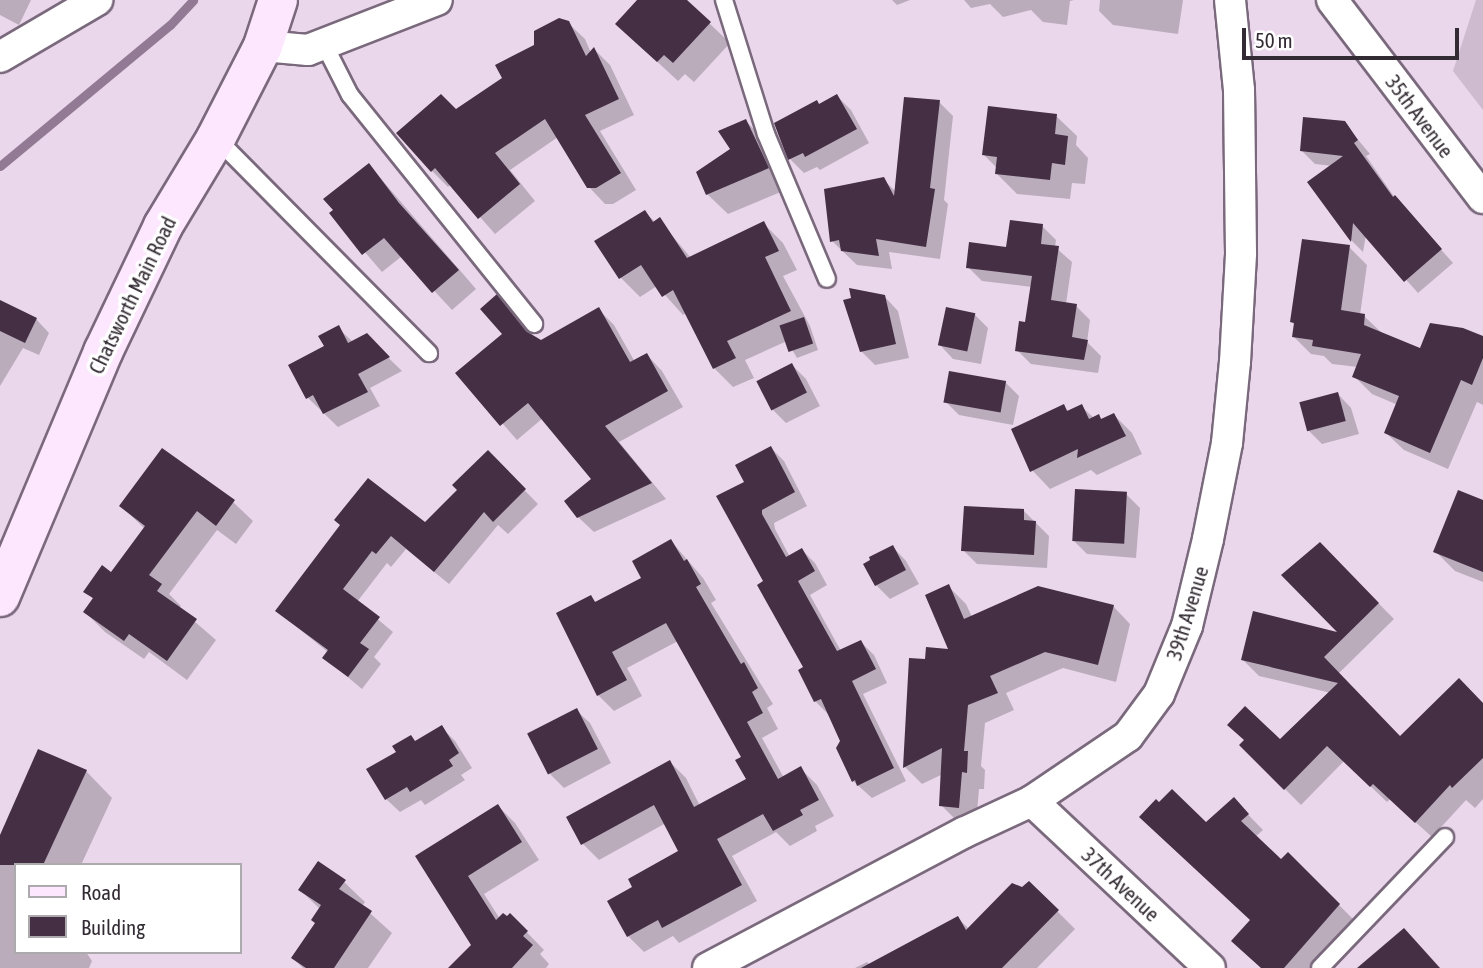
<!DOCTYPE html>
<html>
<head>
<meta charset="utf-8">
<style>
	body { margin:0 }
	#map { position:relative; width:1483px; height:968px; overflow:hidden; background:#ead7ec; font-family:"Asap Condensed",sans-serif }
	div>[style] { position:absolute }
	.green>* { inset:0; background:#cebbcf }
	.shadow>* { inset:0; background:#0003 }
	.stream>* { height:9px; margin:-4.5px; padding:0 4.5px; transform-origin:4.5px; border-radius:4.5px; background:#927a94 }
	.building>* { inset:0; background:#442f45; transform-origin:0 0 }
	.roads { filter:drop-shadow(2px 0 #7a697c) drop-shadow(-2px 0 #7a697c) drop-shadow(0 2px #7a697c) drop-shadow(0 -2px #7a697c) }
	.lane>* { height:16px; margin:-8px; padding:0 8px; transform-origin:8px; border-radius:8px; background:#fff }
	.street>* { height:30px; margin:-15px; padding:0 15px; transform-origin:15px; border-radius:15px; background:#fff }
	.secondary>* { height:38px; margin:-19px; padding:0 19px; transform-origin:19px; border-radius:19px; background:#fde7fe }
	span { translate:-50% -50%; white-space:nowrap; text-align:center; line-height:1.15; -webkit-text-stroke:7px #fff; paint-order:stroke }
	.street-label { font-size:21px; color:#332b33 }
	.legend { position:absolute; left:14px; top:863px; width:228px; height:91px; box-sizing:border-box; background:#fff; border:2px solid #adaaad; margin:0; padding:9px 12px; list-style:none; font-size:21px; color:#332b33 }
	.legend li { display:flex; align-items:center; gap:14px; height:35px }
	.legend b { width:35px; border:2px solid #adaaad }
	.scale { position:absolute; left:1242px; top:28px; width:217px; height:32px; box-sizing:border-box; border:4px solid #332b33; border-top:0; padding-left:9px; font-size:21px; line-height:24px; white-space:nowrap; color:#332b33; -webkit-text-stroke:5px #fff; paint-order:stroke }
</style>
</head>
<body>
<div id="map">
	<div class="green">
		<i style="clip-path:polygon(1476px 0,1483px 0,1483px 110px,1453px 71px)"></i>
	</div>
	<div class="shadow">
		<i style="clip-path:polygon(0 0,31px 0,19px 25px,0 15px)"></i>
		<i style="clip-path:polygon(641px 0,685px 0,730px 43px,694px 82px,685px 74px,678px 81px,638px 44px)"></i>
		<i style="clip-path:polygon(892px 0,910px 0,897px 5px)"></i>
		<i style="clip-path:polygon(964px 0,1074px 0,1070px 1px,1067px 25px,1043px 22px,1031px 10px,1003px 17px,990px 4px,971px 8px)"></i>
		<i style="clip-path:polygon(1100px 0,1183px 0,1178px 34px,1113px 25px,1099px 11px)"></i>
		<i style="clip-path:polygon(568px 23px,585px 39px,591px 53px,594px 49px,610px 65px,634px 115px,600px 131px,636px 190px,613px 204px,605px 204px,589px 187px,558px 137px,510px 170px,535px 201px,495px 234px,451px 184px,448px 187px,432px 171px,456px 111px,504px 79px,535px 46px)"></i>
		<i style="clip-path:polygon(837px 96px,851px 110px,869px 143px,820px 170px,817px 167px,804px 173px,790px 159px,776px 124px,817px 102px,820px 105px)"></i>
		<i style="clip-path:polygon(939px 102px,953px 116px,944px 200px,948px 204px,940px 259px,889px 252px,892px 269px,857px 265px,832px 241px,883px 179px,896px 192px)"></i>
		<i style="clip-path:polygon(1056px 116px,1077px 136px,1076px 145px,1088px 158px,1085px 184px,1072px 183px,1070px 199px,1017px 194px,996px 173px,997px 168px,984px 155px)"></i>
		<i style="clip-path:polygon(746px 121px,766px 142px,788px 189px,728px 214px,707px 194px)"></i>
		<i style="clip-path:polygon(1344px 123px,1370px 154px,1366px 156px,1395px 198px,1453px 263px,1418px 293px,1366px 235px,1363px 252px,1352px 241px,1310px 183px,1333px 166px,1315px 164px,1302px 151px)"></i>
		<i style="clip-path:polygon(369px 165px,476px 289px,452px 310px,402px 256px,382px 272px,332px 214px)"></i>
		<i style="clip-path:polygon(645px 212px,655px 222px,659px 220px,691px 258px,764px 224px,783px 243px,797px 270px,783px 276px,810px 326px,818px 350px,797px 358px,787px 341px,745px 360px,754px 378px,733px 387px,714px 368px,686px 313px,683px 315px,657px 286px,640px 297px,621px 278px,596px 242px)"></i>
		<i style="clip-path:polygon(1042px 226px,1056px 240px,1055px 247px,1072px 262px,1066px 304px,1076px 306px,1090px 320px,1087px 342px,1101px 356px,1098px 373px,1031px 364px,1017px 350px,1026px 324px,1032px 287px,982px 281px,968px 267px,1008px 249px)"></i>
		<i style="clip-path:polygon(1349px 247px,1367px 265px,1360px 315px,1364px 316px,1382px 333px,1421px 350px,1483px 338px,1483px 405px,1477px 402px,1448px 469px,1404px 450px,1386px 433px,1398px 405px,1372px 394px,1354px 376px,1358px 367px,1332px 364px,1324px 356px,1311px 354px,1293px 336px,1295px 325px,1291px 321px)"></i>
		<i style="clip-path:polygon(496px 296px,531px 336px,541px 342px,598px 309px,614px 325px,635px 362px,647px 355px,662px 371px,683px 407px,619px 442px,666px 499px,594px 532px,578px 517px,593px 479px,543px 418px,517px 440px,458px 373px,504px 334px)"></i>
		<i style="clip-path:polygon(884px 296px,898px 311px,909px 358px,875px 365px,861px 351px)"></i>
		<i style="clip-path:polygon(0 302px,36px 319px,49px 333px,39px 355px,23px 348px,0 386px)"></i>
		<i style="clip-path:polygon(974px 314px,988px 328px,981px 364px,953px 359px,940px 345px)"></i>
		<i style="clip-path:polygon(338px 328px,352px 341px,366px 336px,402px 371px,370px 388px,380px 406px,338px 427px,308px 398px,326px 346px)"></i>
		<i style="clip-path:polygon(792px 365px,806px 379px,820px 406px,786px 423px,772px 409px)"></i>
		<i style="clip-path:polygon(1005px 382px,1019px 396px,1013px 425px,959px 415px,945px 401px)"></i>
		<i style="clip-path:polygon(1338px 394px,1351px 408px,1359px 434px,1322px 444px,1308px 430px)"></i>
		<i style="clip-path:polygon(1064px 406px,1069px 412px,1082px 407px,1094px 418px,1098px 416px,1103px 420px,1114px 415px,1132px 433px,1142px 454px,1097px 475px,1091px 470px,1050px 489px,1032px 470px)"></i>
		<i style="clip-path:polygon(771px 448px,784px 461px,807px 506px,774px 523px,775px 529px,790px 557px,802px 550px,815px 563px,827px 585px,810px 595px,841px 651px,861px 642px,874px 655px,887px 683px,863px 694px,906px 781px,872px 798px,853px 781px,842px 742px,828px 714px,815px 701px,806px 668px,766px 582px,747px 482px)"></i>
		<i style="clip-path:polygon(488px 453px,538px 504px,508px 534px,498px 525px,449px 584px,406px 549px,391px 567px,387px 563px,357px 602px,393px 632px,374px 657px,381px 664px,362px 689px,325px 658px,329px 653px,277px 611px,342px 526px,425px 524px,460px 490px)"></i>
		<i style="clip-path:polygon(1126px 494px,1140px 508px,1136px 558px,1087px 554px,1073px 540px)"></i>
		<i style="clip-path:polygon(1483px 501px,1483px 582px,1455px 571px,1435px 551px)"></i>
		<i style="clip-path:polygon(233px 502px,253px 521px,236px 544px,217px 530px,169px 594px,181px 606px,179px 608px,216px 640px,187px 680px,149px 652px,144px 659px,105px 632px,85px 612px,94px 600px,86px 591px,112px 574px,145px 529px,121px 506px)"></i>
		<i style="clip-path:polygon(1024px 511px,1049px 536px,1047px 568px,977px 564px,963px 550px)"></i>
		<i style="clip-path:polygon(671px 541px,703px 578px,716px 600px,711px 603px,773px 704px,767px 708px,778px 729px,762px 738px,784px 778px,801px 769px,817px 785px,834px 816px,815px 826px,817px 831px,790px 846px,776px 832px,732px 856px,757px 901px,679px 943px,673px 936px,644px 952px,628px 936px,635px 888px,680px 852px,666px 823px,599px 860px,583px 844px,670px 762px,686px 778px,700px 806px,748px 780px,743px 758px,678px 641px,627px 668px,642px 696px,614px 711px,598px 695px,591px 597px,597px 603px,644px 578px)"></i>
		<i style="clip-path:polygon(1320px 544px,1394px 619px,1338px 674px,1400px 738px,1483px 705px,1483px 799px,1475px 808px,1466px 800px,1432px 837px,1390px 799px,1387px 802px,1344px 761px,1301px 805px,1241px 745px,1280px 741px,1331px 693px,1259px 676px,1243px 660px,1342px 635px)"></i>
		<i style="clip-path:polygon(893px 547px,906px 561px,919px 584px,890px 599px,876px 585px)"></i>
		<i style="clip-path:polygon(949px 587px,966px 604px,972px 617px,1113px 606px,1130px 624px,1116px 682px,1063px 668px,1006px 693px,1014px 710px,985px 723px,981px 766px,985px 770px,984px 789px,979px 789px,976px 824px,959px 823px,941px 805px,943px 774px,922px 784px,905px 767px,926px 661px,951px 651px)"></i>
		<i style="clip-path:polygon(576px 710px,590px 723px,611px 763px,564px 788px,550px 774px)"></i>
		<i style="clip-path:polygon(441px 727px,455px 741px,472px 768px,461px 775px,465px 780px,425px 805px,421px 800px,400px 812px,386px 799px)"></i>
		<i style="clip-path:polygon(86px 771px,112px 798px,81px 865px,16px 865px,16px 952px,86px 952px,92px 961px,89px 968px,0 968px,0 840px)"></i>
		<i style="clip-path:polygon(1234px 800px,1263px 830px,1255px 837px,1281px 862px,1288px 854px,1354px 920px,1312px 968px,1262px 968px,1252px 921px,1206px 825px)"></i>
		<i style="clip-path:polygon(498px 806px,515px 823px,539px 860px,484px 894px,500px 919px,510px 915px,544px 950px,540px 954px,549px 964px,546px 968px,450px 968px,473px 945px,418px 857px)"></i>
		<i style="clip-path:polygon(344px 882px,365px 902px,362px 906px,392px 933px,368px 968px,303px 968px,293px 958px,317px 923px,320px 909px,300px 890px)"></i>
		<i style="clip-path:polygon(1029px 883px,1075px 929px,1037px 968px,855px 968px,867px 962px,870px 965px,958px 918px,969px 929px)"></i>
	</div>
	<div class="stream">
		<i style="left:0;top:166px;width:221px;rotate:-39.7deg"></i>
		<i style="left:170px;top:25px;width:34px;rotate:-47deg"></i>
	</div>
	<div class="building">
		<i style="clip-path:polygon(637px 0,687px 0,711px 22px,673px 63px,664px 55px,657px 62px,615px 24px)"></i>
		<i style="clip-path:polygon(559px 18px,569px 21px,586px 56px,594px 47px,619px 99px,585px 115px,621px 173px,596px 188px,587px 188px,545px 119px,495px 153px,520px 184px,478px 219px,435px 168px,431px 172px,396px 133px,441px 94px,456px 109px,502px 78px,495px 65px,534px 45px,534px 31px)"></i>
		<i style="clip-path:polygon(837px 94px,857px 129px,805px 157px,803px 153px,788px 160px,774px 123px,817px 100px,819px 104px)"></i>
		<i style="clip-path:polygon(904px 97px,940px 100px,930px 188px,935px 189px,926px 247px,876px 239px,879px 256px,841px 251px,839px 240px,830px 242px,824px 189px,884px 177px,894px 196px)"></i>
		<i style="clip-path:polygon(988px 106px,1057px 114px,1055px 134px,1068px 136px,1065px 165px,1052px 163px,1050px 180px,995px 174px,997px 157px,982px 155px)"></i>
		<i style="clip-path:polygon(1303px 117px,1345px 121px,1358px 140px,1354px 143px,1393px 197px,1395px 195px,1442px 249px,1404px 282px,1353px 223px,1351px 242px,1307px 182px,1343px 156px,1300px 151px)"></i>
		<i style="clip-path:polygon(746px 119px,769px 168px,706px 195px,696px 172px,730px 149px,718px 131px)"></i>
		<i style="clip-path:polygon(369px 163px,399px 203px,459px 270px,432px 293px,384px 238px,362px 255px,329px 213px,333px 210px,323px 199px)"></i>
		<i style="clip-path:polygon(645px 210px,653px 222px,660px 217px,687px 258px,764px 221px,779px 251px,765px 257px,791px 311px,727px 341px,736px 358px,713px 369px,673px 290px,662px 297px,641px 265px,619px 279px,594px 241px)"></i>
		<i style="clip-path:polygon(1010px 220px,1043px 224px,1041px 244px,1059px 246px,1051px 300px,1077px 304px,1072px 337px,1088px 340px,1084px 360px,1015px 351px,1019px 321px,1025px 322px,1032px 276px,966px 268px,969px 242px,1006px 247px)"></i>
		<i style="clip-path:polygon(1302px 239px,1350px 245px,1341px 310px,1365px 314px,1364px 325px,1420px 348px,1430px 323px,1463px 328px,1483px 336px,1483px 358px,1472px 385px,1461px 380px,1430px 453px,1384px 433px,1399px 396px,1352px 377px,1361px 354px,1312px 346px,1313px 340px,1292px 337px,1294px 323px,1290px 322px)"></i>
		<i style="clip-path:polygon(849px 288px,885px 295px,896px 344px,860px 352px,843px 300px,851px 298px)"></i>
		<i style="clip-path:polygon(497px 294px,526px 331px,541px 340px,599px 307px,630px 362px,647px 353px,668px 391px,605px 426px,652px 483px,577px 518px,564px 501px,591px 479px,528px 403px,500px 426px,455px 373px,502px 334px,480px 309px)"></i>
		<i style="clip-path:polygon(0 300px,37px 318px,25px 343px,0 331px)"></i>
		<i style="left:946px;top:307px;width:30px;height:39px;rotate:12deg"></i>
		<i style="left:804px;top:317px;width:28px;height:26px;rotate:71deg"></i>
		<i style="clip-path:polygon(339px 325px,348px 343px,367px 333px,390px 357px,358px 374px,368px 392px,323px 414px,313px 395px,306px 399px,288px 365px,324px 346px,318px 336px)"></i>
		<i style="left:792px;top:363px;width:33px;height:40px;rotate:63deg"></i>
		<i style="left:949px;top:371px;width:58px;height:32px;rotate:10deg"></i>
		<i style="left:1338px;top:392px;width:30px;height:40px;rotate:75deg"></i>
		<i style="clip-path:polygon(1064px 404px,1067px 411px,1082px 404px,1089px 419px,1099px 414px,1101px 419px,1114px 413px,1126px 436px,1077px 458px,1078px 449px,1030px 472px,1011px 429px)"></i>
		<i style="clip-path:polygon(771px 446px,795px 492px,762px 510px,762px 514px,786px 557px,802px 548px,815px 571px,798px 581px,837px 651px,861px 640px,876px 669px,852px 681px,894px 768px,857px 786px,855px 780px,852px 782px,836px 748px,840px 741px,821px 699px,814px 702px,798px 670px,803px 667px,757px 585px,763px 581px,716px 496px,744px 482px,735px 465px)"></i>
		<i style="clip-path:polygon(162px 448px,235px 500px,216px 526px,197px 511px,149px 575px,162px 584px,157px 591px,197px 619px,167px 661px,129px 634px,124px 641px,83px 612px,93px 598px,83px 592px,102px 565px,111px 572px,145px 526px,119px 506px)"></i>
		<i style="clip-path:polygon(488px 450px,526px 489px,493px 522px,484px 512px,434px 572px,391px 536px,376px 554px,372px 551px,343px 589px,380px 617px,360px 643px,369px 649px,348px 677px,322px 658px,328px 650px,275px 611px,340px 525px,334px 520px,368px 478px,425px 522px,457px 490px,452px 485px)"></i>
		<i style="left:1075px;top:489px;width:52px;height:52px;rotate:3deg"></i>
		<i style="clip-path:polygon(1458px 490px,1483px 500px,1483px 572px,1433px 552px)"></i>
		<i style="clip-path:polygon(964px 506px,1024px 509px,1024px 520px,1036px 521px,1034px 555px,961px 551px)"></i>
		<i style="clip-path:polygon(671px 539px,684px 561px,687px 559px,701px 584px,696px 587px,741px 664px,744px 662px,758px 688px,752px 692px,763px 713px,747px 722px,778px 779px,801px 766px,819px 800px,800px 810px,803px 815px,773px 831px,763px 814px,717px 839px,742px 885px,662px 928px,658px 920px,627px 937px,607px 901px,632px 887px,628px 879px,678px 851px,654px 805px,581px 845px,566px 817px,670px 760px,694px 807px,746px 779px,735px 760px,741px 757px,666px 623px,612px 652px,627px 680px,597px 696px,556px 613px,591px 595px,595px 602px,641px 578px,632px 561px)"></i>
		<i style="clip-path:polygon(1320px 542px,1379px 603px,1324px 657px,1400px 736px,1459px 678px,1483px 703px,1483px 758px,1452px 788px,1450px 785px,1415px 823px,1373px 784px,1370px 787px,1327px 746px,1284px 790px,1239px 745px,1244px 740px,1227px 725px,1245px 706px,1280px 739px,1338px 683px,1241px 660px,1253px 611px,1337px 632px,1281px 575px)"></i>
		<i style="clip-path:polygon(893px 545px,906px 570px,875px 586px,863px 564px,870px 560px,869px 557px)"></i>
		<i style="clip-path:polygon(949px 584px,964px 619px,1038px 586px,1114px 605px,1098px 665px,1045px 652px,990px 676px,998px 693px,968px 705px,964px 751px,968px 751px,967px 773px,962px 772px,959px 808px,939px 806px,942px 748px,903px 768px,909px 658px,925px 659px,926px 647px,948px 649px,925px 595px)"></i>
		<i style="left:577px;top:708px;width:46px;height:56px;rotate:63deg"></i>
		<i style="clip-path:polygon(442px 725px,459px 753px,449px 760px,453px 766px,410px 792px,407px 787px,385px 800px,366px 769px,396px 752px,392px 746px,411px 735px,415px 741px)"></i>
		<i style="clip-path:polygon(38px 749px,87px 770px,43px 865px,0 865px,0 835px)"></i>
		<i style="clip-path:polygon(1172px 789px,1206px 822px,1234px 797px,1249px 814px,1241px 821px,1281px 859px,1288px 852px,1340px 904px,1284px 968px,1261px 968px,1231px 941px,1250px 920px,1139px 817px,1156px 799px,1159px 802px)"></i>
		<i style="clip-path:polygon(498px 804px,522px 842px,468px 876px,496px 920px,503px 913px,507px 916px,510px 913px,528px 931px,523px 936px,533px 945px,512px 968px,448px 968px,471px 945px,415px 856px)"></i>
		<i style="clip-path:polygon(318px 861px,346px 880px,339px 889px,372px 911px,334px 968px,306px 968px,291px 958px,315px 923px,311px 920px,321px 905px,298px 890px)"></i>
		<i style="clip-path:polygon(1029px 881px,1059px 910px,1002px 968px,861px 968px,958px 916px,966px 930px,1012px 883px,1022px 887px)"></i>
		<i style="clip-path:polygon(1404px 928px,1440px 968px,1357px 968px)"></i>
	</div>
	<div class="roads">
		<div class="lane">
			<i style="left:724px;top:0;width:140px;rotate:72.6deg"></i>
			<i style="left:766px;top:134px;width:157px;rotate:67.2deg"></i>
			<i style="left:324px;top:44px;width:57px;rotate:63deg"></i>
			<i style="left:350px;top:95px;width:294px;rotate:51.2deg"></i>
			<i style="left:216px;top:138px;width:303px;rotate:45.3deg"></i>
			<i style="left:1320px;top:968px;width:181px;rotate:-46.3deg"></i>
		</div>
		<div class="street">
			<i style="left:1332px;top:0;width:249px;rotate:52.7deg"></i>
			<i style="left:263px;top:46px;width:45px;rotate:5.1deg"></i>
			<i style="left:308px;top:50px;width:138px;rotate:-21.2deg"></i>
			<i style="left:0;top:57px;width:113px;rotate:-30.4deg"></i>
			<i style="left:1032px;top:801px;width:244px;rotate:43.2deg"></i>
			<i style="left:708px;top:968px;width:289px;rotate:-27.9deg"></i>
			<i style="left:963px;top:833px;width:76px;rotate:-24.9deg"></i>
			<i style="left:1032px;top:801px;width:116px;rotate:-34.1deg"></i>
			<i style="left:1128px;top:736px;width:52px;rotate:-53.6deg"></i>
			<i style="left:1159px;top:694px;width:74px;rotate:-67.6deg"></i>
			<i style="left:1187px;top:626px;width:89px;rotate:-76.4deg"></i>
			<i style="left:1208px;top:539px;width:98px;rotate:-78.8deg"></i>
			<i style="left:1227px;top:443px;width:81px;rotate:-84.4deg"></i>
			<i style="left:1235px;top:362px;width:109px;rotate:-86.8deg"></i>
			<i style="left:1241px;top:253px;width:163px;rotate:-90.7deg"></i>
			<i style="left:1239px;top:90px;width:90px;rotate:-95.7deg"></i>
		</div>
		<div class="secondary">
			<i style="left:0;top:597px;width:266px;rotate:-67.2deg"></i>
			<i style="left:103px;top:352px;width:140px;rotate:-64.5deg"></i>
			<i style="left:163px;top:226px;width:103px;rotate:-58.9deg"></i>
			<i style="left:216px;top:138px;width:103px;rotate:-62.9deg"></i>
			<i style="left:263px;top:46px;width:48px;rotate:-71.9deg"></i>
		</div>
	</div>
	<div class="street-label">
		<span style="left:1420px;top:116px;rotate:53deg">35th Avenue</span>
		<span style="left:132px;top:295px;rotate:-64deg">Chatsworth Main Road</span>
		<span style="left:1187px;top:613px;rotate:-73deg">39th Avenue</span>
		<span style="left:1121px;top:884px;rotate:43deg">37th Avenue</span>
	</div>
	<ul class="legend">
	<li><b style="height:9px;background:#fde7fe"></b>Road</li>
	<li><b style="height:19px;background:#442f45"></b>Building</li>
	</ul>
	<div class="scale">50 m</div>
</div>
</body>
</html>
